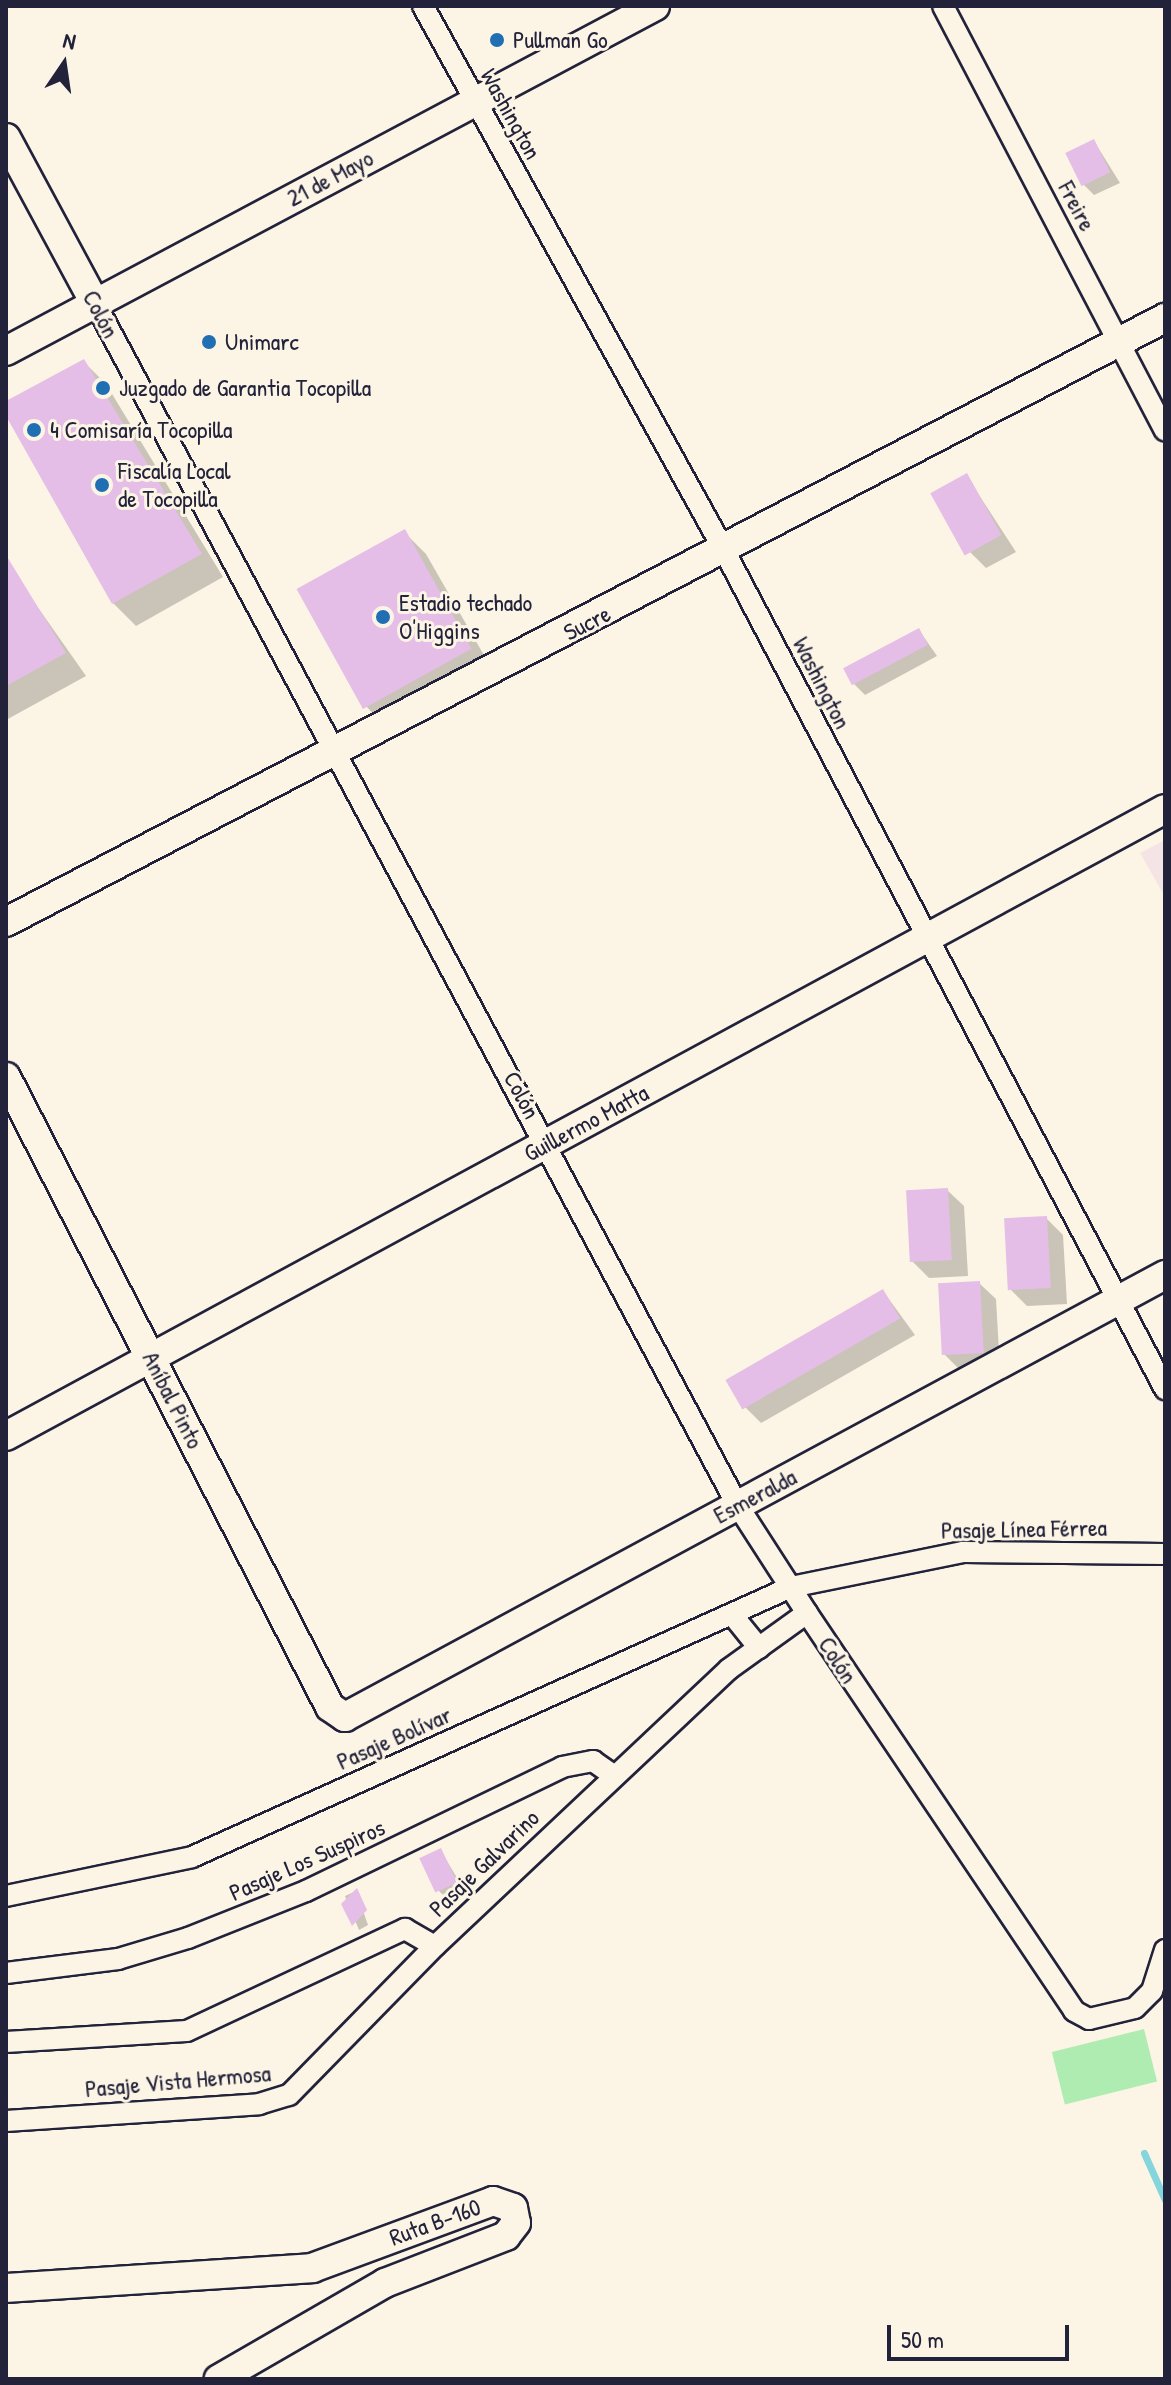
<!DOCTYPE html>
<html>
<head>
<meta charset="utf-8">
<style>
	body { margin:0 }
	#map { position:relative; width:1171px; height:2385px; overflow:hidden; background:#fcf5e5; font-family:"Patrick Hand",sans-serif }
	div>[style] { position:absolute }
	.built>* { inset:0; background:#f5e4e6 }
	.green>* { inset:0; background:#afecb2; transform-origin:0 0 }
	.shadow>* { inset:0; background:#0003 }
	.stream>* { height:7px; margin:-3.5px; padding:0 3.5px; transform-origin:3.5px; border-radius:3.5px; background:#84d5dc }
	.building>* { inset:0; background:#e4bee7; transform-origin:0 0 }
	.roads { filter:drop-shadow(2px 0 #22223b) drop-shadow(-2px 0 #22223b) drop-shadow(0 2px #22223b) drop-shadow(0 -2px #22223b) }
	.street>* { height:20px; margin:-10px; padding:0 10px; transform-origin:10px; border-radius:10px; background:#fcf5e5 }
	.secondary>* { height:28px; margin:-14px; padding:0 14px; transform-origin:14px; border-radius:14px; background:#fcf5e5 }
	.dots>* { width:22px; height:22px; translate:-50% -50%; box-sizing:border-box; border:4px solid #fcf5e5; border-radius:50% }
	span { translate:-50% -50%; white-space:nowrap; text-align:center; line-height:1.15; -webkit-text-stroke:6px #fcf5e5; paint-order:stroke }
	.poi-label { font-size:24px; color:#22223b }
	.left { translate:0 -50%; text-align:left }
	.street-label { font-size:24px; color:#22223b }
	.frame { position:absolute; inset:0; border:8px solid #22223b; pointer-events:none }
	.north { position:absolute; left:24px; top:24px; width:80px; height:80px; -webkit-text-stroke:6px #fcf5e5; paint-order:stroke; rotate:13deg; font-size:22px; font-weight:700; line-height:32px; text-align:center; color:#22223b }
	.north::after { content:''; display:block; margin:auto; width:28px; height:36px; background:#22223b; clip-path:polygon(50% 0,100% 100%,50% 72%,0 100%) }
	.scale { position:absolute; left:887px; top:2325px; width:182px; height:36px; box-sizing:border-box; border:4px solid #22223b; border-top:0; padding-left:10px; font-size:24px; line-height:28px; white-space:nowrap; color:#22223b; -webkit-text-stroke:6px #fcf5e5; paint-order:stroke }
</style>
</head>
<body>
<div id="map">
	<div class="built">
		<i style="clip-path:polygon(1165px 840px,1165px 897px,1140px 853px)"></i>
	</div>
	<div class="green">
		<i style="left:1144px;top:2029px;width:54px;height:95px;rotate:76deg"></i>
	</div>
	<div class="shadow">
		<i style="clip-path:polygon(1094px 141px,1120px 183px,1094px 195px,1083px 184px)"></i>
		<i style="clip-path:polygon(84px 362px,106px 384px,223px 577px,136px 626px,113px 603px,6px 412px,6px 403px)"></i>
		<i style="clip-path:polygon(966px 475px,1016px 552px,986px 568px,970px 552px)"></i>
		<i style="clip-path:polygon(404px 532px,426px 554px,493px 671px,385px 726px,363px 703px)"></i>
		<i style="clip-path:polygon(6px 562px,86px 676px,6px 720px)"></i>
		<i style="clip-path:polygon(919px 630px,937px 656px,865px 695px,854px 684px)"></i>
		<i style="clip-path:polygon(947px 1190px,964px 1206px,968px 1276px,929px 1278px,912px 1261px)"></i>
		<i style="clip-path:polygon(1046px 1218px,1063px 1235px,1067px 1304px,1027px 1306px,1011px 1290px)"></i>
		<i style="clip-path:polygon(979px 1283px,996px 1299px,1000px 1369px,961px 1371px,944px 1354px)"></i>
		<i style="clip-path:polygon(883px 1291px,915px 1335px,761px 1423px,744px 1406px)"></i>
		<i style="clip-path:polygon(441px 1851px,466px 1893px,449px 1901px,438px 1890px)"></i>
		<i style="clip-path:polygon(356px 1891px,368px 1925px,359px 1930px,345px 1896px)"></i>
	</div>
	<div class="stream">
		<i style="left:1144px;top:2153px;width:51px;rotate:65.9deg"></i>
	</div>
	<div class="building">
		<i style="left:1094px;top:139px;width:37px;height:32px;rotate:64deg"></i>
		<i style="clip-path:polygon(84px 359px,202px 554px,112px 604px,6px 416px,6px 401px)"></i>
		<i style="left:967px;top:473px;width:71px;height:42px;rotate:61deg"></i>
		<i style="left:405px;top:529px;width:137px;height:124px;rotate:61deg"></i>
		<i style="clip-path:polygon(6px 555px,66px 653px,6px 686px)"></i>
		<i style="left:919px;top:628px;width:19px;height:86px;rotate:62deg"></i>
		<i style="left:948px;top:1188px;width:72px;height:42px;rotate:87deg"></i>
		<i style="left:1047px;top:1216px;width:72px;height:43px;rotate:87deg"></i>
		<i style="left:980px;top:1281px;width:72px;height:42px;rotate:87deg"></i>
		<i style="left:883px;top:1289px;width:34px;height:182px;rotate:60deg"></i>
		<i style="left:441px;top:1848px;width:38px;height:24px;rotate:65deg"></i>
		<i style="clip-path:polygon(357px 1888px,367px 1910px,352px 1926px,341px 1904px)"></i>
	</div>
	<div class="roads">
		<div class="street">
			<i style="left:423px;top:6px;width:624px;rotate:61.05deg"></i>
			<i style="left:725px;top:552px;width:946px;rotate:62.27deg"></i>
			<i style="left:943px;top:6px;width:479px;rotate:62.4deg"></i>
			<i style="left:95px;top:303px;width:1364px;rotate:61.88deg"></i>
			<i style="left:738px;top:1506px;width:127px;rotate:57.2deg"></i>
			<i style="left:807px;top:1613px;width:479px;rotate:56.1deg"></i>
			<i style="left:1074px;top:2011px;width:17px;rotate:28deg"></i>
			<i style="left:1089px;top:2019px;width:47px;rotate:-13.4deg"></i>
			<i style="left:1135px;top:2008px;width:24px;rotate:-45deg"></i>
			<i style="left:1152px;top:1991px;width:43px;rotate:-72.4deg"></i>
			<i style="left:734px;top:1617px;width:40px;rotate:51deg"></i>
			<i style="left:6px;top:1896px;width:190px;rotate:-11.8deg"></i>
			<i style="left:192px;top:1857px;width:657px;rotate:-24.26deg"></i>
			<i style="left:791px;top:1587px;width:176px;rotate:-11.5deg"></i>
			<i style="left:963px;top:1552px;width:202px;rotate:0.6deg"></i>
			<i style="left:6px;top:1973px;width:113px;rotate:-7.1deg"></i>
			<i style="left:118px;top:1959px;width:73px;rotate:-16.7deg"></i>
			<i style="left:188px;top:1938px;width:127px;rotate:-21.7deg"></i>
			<i style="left:306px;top:1891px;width:284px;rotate:-25.8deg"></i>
			<i style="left:562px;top:1767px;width:32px;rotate:-11deg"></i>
			<i style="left:593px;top:1761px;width:24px;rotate:35deg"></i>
			<i style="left:6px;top:2042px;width:181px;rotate:-3.5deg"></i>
			<i style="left:187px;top:2031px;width:241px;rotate:-25.1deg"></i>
			<i style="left:405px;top:1929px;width:34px;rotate:30deg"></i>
			<i style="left:435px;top:1946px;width:404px;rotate:-43.3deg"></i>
			<i style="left:729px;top:1669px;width:96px;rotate:-35.7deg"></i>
			<i style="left:6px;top:2121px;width:254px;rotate:-3.8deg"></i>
			<i style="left:259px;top:2104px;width:31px;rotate:-17deg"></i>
			<i style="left:289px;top:2095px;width:209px;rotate:-45.6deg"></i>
		</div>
		<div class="secondary">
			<i style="left:6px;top:138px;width:187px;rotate:61.7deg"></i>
			<i style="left:6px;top:351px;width:735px;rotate:-27.99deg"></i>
			<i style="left:6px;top:922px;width:1307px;rotate:-27.53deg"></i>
			<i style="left:6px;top:1077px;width:708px;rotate:62.78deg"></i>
			<i style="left:330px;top:1707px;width:18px;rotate:34deg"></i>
			<i style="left:345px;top:1717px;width:932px;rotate:-28.33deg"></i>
			<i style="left:6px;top:1436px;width:1318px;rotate:-28.41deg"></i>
			<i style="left:6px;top:2288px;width:307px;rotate:-3.7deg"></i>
			<i style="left:312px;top:2268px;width:193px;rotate:-20.3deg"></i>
			<i style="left:493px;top:2201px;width:21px;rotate:19deg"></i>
			<i style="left:513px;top:2208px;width:15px;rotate:79deg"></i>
			<i style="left:516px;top:2223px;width:16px;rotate:128deg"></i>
			<i style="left:506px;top:2236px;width:130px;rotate:158.8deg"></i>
			<i style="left:385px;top:2283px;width:192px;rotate:150deg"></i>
		</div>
	</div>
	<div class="dots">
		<i style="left:497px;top:40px;background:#1f6fb2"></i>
		<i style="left:209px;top:342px;background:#1f6fb2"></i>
		<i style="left:103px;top:388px;background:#1f6fb2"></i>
		<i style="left:34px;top:430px;background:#1f6fb2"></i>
		<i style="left:102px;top:485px;background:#1f6fb2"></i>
		<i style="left:383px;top:617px;background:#1f6fb2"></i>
	</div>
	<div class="poi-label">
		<span class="left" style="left:513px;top:40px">Pullman Go</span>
		<span class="left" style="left:225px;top:342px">Unimarc</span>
		<span class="left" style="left:119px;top:388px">Juzgado de Garantia Tocopilla</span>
		<span class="left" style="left:50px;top:430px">4 Comisaría Tocopilla</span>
		<span class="left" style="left:118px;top:485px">Fiscalía Local<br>de Tocopilla</span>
		<span class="left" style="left:399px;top:617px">Estadio techado<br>O'Higgins</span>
	</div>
	<div class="street-label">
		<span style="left:511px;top:114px;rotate:61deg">Washington</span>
		<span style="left:330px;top:178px;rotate:-28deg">21 de Mayo</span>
		<span style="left:1077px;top:206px;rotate:62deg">Freire</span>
		<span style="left:101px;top:314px;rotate:62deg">Colón</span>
		<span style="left:587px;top:623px;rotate:-27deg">Sucre</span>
		<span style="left:822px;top:683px;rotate:63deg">Washington</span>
		<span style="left:522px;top:1095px;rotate:62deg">Colón</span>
		<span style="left:586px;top:1123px;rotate:-28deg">Guillermo Matta</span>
		<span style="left:173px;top:1400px;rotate:63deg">Aníbal Pinto</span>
		<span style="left:755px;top:1496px;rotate:-28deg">Esmeralda</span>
		<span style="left:1024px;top:1529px;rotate:-1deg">Pasaje Línea Férrea</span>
		<span style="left:838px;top:1660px;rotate:57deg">Colón</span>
		<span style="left:394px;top:1738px;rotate:-24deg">Pasaje Bolívar</span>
		<span style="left:307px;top:1860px;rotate:-24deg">Pasaje Los Suspiros</span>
		<span style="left:484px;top:1863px;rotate:-44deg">Pasaje Galvarino</span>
		<span style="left:178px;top:2081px;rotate:-5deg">Pasaje Vista Hermosa</span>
		<span style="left:435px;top:2222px;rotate:-20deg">Ruta B-160</span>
	</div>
	<div class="frame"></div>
	<div class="north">N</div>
	<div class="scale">50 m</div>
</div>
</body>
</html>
